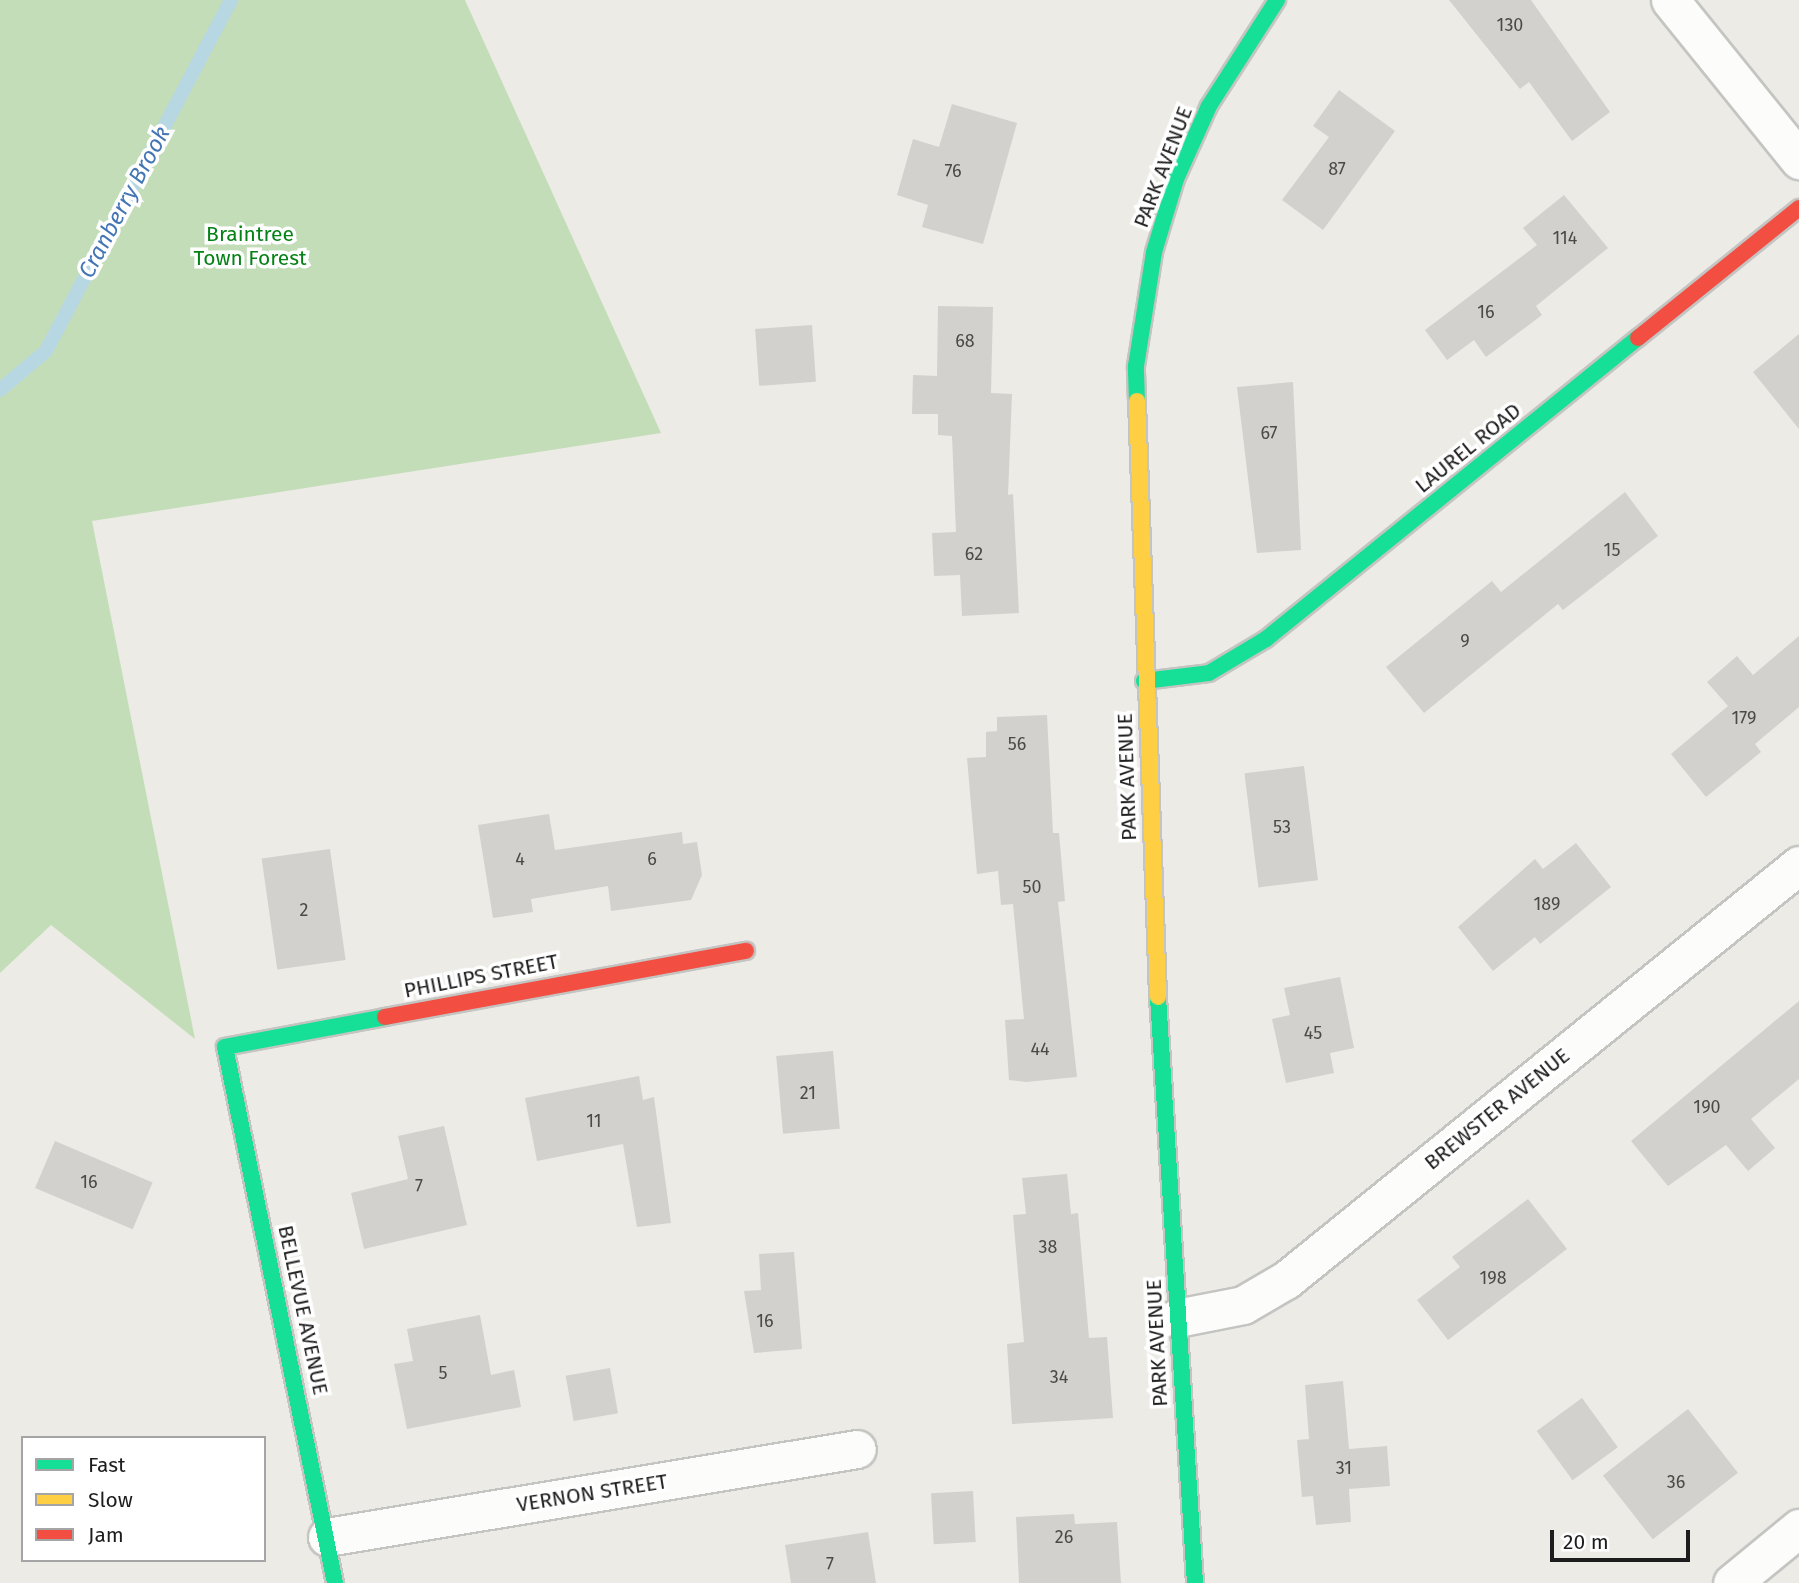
<!DOCTYPE html>
<html>
<head>
<meta charset="utf-8">
<style>
	body { margin:0 }
	#map { position:relative; width:1799px; height:1583px; overflow:hidden; background:#ecebe6; font-family:"Fira Sans",sans-serif }
	div>[style] { position:absolute }
	.forest>* { inset:0; background:#c4ddb9 }
	.stream>* { height:14px; margin:-7px; padding:0 7px; transform-origin:7px; border-radius:7px; background:#b7d7e2 }
	.building>* { inset:0; background:#d3d1cd; transform-origin:0 0 }
	.roads { filter:drop-shadow(2px 0 #c4c4c2) drop-shadow(-2px 0 #c4c4c2) drop-shadow(0 2px #c4c4c2) drop-shadow(0 -2px #c4c4c2) }
	.street>* { height:37px; margin:-18.5px; padding:0 18.5px; transform-origin:18.5px; border-radius:18.5px; background:#fcfcfb }
	.fast>* { height:16px; margin:-8px; padding:0 8px; transform-origin:8px; border-radius:8px; background:#16e098 }
	.slow>* { height:16px; margin:-8px; padding:0 8px; transform-origin:8px; border-radius:8px; background:#ffcf43 }
	.jam>* { height:16px; margin:-8px; padding:0 8px; transform-origin:8px; border-radius:8px; background:#f24e42 }
	span { translate:-50% -50%; white-space:nowrap; text-align:center; line-height:1.15; -webkit-text-stroke:7px #fff; paint-order:stroke }
	.number-label { font-size:18px; color:#4a4a49 }
	.number-label span { -webkit-text-stroke-width:0 }
	.street-label { font-size:21px; color:#1d1d1d }
	.park-label { font-size:21px; color:#058216 }
	.water-label { font-size:23px; color:#4476b3; font-style:italic }
	.legend { position:absolute; left:21px; top:1436px; width:245px; height:126px; box-sizing:border-box; background:#fff; border:2px solid #a5a5a5; margin:0; padding:9px 12px; list-style:none; font-size:21px; color:#1d1d1d }
	.legend li { display:flex; align-items:center; gap:14px; height:35px }
	.legend b { width:35px; border:2px solid #a5a5a5 }
	.scale { position:absolute; left:1550px; top:1530px; width:140px; height:32px; box-sizing:border-box; border:4px solid #1d1d1d; border-top:0; padding-left:9px; font-size:21px; line-height:24px; white-space:nowrap; color:#1d1d1d; -webkit-text-stroke:5px #fff; paint-order:stroke }
</style>
</head>
<body>
<div id="map">
	<div class="forest">
		<i style="clip-path:polygon(0 0,465px 0,661px 433px,92px 521px,195px 1039px,51px 925px,0 973px)"></i>
	</div>
	<div class="stream">
		<i style="left:0;top:390px;width:60px;rotate:-40.3deg"></i>
		<i style="left:46px;top:351px;width:397px;rotate:-62.2deg"></i>
	</div>
	<div class="building">
		<i style="clip-path:polygon(1449px 0,1531px 0,1610px 112px,1572px 141px,1529px 82px,1520px 89px)"></i>
		<i style="clip-path:polygon(1339px 90px,1395px 131px,1323px 230px,1282px 200px,1329px 137px,1313px 126px)"></i>
		<i style="clip-path:polygon(952px 104px,1017px 123px,983px 244px,922px 227px,928px 205px,897px 195px,913px 139px,939px 147px)"></i>
		<i style="clip-path:polygon(1564px 195px,1608px 248px,1536px 306px,1542px 315px,1486px 357px,1474px 340px,1447px 360px,1425px 330px,1537px 245px,1523px 228px)"></i>
		<i style="clip-path:polygon(938px 306px,993px 307px,991px 393px,1012px 394px,1008px 495px,1013px 494px,1019px 613px,962px 616px,960px 575px,934px 576px,932px 533px,956px 532px,952px 436px,938px 435px,938px 414px,912px 414px,913px 375px,937px 376px)"></i>
		<i style="left:812px;top:325px;width:57px;height:57px;rotate:86deg"></i>
		<i style="clip-path:polygon(1799px 334px,1799px 429px,1753px 372px)"></i>
		<i style="clip-path:polygon(1293px 382px,1301px 550px,1257px 553px,1237px 387px)"></i>
		<i style="clip-path:polygon(1625px 492px,1658px 536px,1563px 610px,1558px 604px,1424px 713px,1386px 667px,1492px 581px,1501px 592px)"></i>
		<i style="clip-path:polygon(1799px 636px,1799px 707px,1755px 744px,1761px 752px,1706px 797px,1671px 754px,1728px 706px,1707px 682px,1737px 656px,1753px 675px)"></i>
		<i style="clip-path:polygon(1047px 715px,1053px 833px,1059px 833px,1065px 901px,1058px 902px,1077px 1077px,1026px 1082px,1009px 1080px,1005px 1020px,1024px 1019px,1013px 904px,1001px 905px,998px 871px,977px 874px,967px 758px,986px 757px,986px 732px,997px 731px,997px 717px)"></i>
		<i style="left:1304px;top:766px;width:115px;height:60px;rotate:83deg"></i>
		<i style="clip-path:polygon(549px 814px,555px 850px,682px 832px,683px 844px,697px 842px,702px 875px,691px 900px,611px 911px,608px 886px,531px 899px,533px 912px,493px 918px,478px 825px)"></i>
		<i style="clip-path:polygon(1576px 843px,1611px 887px,1540px 944px,1535px 937px,1493px 971px,1458px 927px,1535px 859px,1543px 869px)"></i>
		<i style="left:330px;top:849px;width:112px;height:69px;rotate:82deg"></i>
		<i style="clip-path:polygon(1340px 977px,1354px 1048px,1330px 1053px,1334px 1073px,1286px 1083px,1272px 1019px,1290px 1015px,1284px 988px)"></i>
		<i style="clip-path:polygon(1799px 1001px,1799px 1079px,1751px 1119px,1775px 1148px,1748px 1171px,1726px 1145px,1668px 1186px,1631px 1141px)"></i>
		<i style="left:833px;top:1051px;width:78px;height:57px;rotate:85deg"></i>
		<i style="clip-path:polygon(639px 1076px,643px 1100px,654px 1097px,671px 1223px,637px 1227px,623px 1144px,537px 1161px,525px 1098px)"></i>
		<i style="clip-path:polygon(444px 1126px,467px 1225px,364px 1249px,351px 1193px,408px 1179px,398px 1136px)"></i>
		<i style="left:55px;top:1141px;width:106px;height:51px;rotate:23deg"></i>
		<i style="clip-path:polygon(1067px 1174px,1071px 1214px,1078px 1213px,1089px 1338px,1107px 1337px,1113px 1418px,1012px 1424px,1007px 1344px,1024px 1342px,1013px 1215px,1026px 1214px,1022px 1178px)"></i>
		<i style="clip-path:polygon(1528px 1199px,1567px 1249px,1448px 1340px,1417px 1300px,1460px 1267px,1452px 1257px)"></i>
		<i style="clip-path:polygon(794px 1252px,802px 1349px,754px 1353px,744px 1291px,761px 1290px,759px 1254px)"></i>
		<i style="clip-path:polygon(480px 1315px,491px 1375px,514px 1370px,521px 1407px,407px 1429px,394px 1364px,413px 1361px,407px 1329px)"></i>
		<i style="left:610px;top:1368px;width:46px;height:45px;rotate:80deg"></i>
		<i style="clip-path:polygon(1343px 1381px,1349px 1449px,1387px 1446px,1390px 1486px,1349px 1489px,1351px 1522px,1316px 1525px,1313px 1496px,1302px 1497px,1297px 1440px,1309px 1439px,1305px 1385px)"></i>
		<i style="left:1582px;top:1398px;width:61px;height:56px;rotate:54deg"></i>
		<i style="left:1688px;top:1409px;width:81px;height:108px;rotate:52deg"></i>
		<i style="left:973px;top:1491px;width:51px;height:42px;rotate:87deg"></i>
		<i style="clip-path:polygon(1074px 1514px,1075px 1524px,1117px 1522px,1121px 1583px,1019px 1583px,1016px 1517px)"></i>
		<i style="clip-path:polygon(868px 1532px,876px 1583px,791px 1583px,785px 1545px)"></i>
	</div>
	<div class="roads">
		<div class="street">
			<i style="left:1670px;top:0;width:206px;rotate:51.1deg"></i>
			<i style="left:1177px;top:1318px;width:67px;rotate:-11.1deg"></i>
			<i style="left:1243px;top:1305px;width:50px;rotate:-30.2deg"></i>
			<i style="left:1286px;top:1280px;width:660px;rotate:-38.97deg"></i>
			<i style="left:327px;top:1537px;width:537px;rotate:-9.43deg"></i>
			<i style="left:1732px;top:1583px;width:87px;rotate:-39.4deg"></i>
		</div>
		<div class="fast">
			<i style="left:1137px;top:401px;width:35px;rotate:-92deg"></i>
			<i style="left:1136px;top:366px;width:115px;rotate:-81deg"></i>
			<i style="left:1154px;top:252px;width:76px;rotate:-73.2deg"></i>
			<i style="left:1176px;top:179px;width:80px;rotate:-65.7deg"></i>
			<i style="left:1209px;top:106px;width:126px;rotate:-57.3deg"></i>
			<i style="left:1144px;top:681px;width:65px;rotate:-7deg"></i>
			<i style="left:1209px;top:673px;width:66px;rotate:-30.8deg"></i>
			<i style="left:1266px;top:639px;width:479px;rotate:-39deg"></i>
			<i style="left:1158px;top:997px;width:587px;rotate:86.39deg"></i>
			<i style="left:335px;top:1583px;width:547px;rotate:-101.6deg"></i>
			<i style="left:225px;top:1047px;width:163px;rotate:-10.6deg"></i>
		</div>
		<div class="slow">
			<i style="left:1137px;top:401px;width:596px;rotate:87.98deg"></i>
		</div>
		<div class="jam">
			<i style="left:1638px;top:338px;width:207px;rotate:-38.9deg"></i>
			<i style="left:385px;top:1017px;width:367px;rotate:-10.4deg"></i>
		</div>
	</div>
	<div class="number-label">
		<span style="left:1510px;top:25px">130</span>
		<span style="left:1337px;top:169px">87</span>
		<span style="left:953px;top:171px">76</span>
		<span style="left:1565px;top:238px">114</span>
		<span style="left:1486px;top:312px">16</span>
		<span style="left:965px;top:341px">68</span>
		<span style="left:1269px;top:433px">67</span>
		<span style="left:1612px;top:550px">15</span>
		<span style="left:974px;top:554px">62</span>
		<span style="left:1465px;top:641px">9</span>
		<span style="left:1744px;top:718px">179</span>
		<span style="left:1017px;top:744px">56</span>
		<span style="left:1282px;top:827px">53</span>
		<span style="left:520px;top:859px">4</span>
		<span style="left:652px;top:859px">6</span>
		<span style="left:1032px;top:887px">50</span>
		<span style="left:1547px;top:904px">189</span>
		<span style="left:304px;top:910px">2</span>
		<span style="left:1313px;top:1033px">45</span>
		<span style="left:1040px;top:1049px">44</span>
		<span style="left:808px;top:1093px">21</span>
		<span style="left:1707px;top:1107px">190</span>
		<span style="left:594px;top:1121px">11</span>
		<span style="left:89px;top:1182px">16</span>
		<span style="left:419px;top:1186px">7</span>
		<span style="left:1048px;top:1247px">38</span>
		<span style="left:1493px;top:1278px">198</span>
		<span style="left:765px;top:1321px">16</span>
		<span style="left:443px;top:1373px">5</span>
		<span style="left:1059px;top:1377px">34</span>
		<span style="left:1344px;top:1468px">31</span>
		<span style="left:1676px;top:1482px">36</span>
		<span style="left:1064px;top:1537px">26</span>
		<span style="left:830px;top:1564px">7</span>
	</div>
	<div class="street-label">
		<span style="left:1163px;top:167px;rotate:-69deg">PARK AVENUE</span>
		<span style="left:1468px;top:448px;rotate:-39deg">LAUREL ROAD</span>
		<span style="left:1127px;top:777px;rotate:-92deg">PARK AVENUE</span>
		<span style="left:481px;top:976px;rotate:-11deg">PHILLIPS STREET</span>
		<span style="left:1497px;top:1109px;rotate:-39deg">BREWSTER AVENUE</span>
		<span style="left:303px;top:1310px;rotate:78deg">BELLEVUE AVENUE</span>
		<span style="left:1157px;top:1343px;rotate:-93deg">PARK AVENUE</span>
		<span style="left:592px;top:1493px;rotate:-9deg">VERNON STREET</span>
	</div>
	<div class="park-label">
		<span style="left:250px;top:246px">Braintree<br>Town Forest</span>
	</div>
	<div class="water-label">
		<span style="left:124px;top:202px;rotate:-62deg">Cranberry Brook</span>
	</div>
	<ul class="legend">
	<li><b style="height:9px;background:#16e098"></b>Fast</li>
	<li><b style="height:9px;background:#ffcf43"></b>Slow</li>
	<li><b style="height:9px;background:#f24e42"></b>Jam</li>
	</ul>
	<div class="scale">20 m</div>
</div>
</body>
</html>
